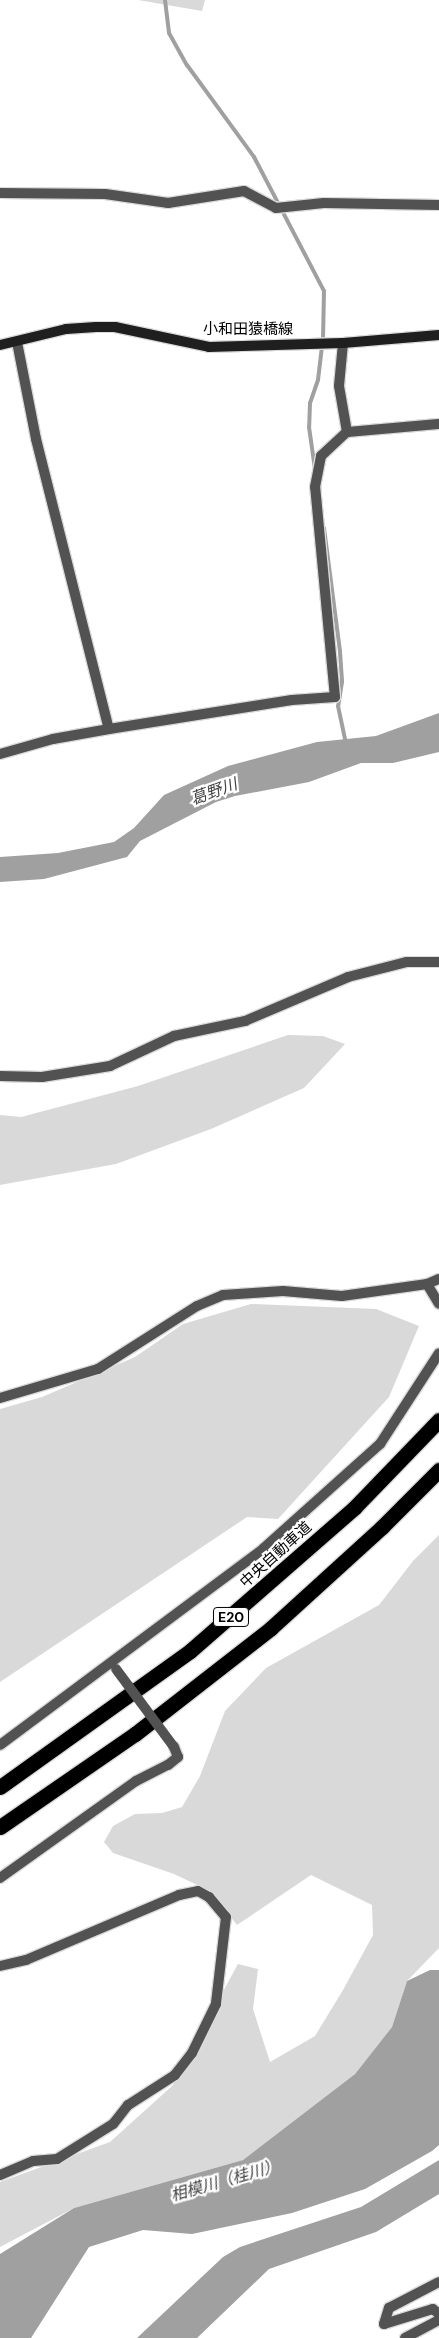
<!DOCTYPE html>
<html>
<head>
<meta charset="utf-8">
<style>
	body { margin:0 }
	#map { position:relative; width:439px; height:2338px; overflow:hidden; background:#fff; font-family:"DM Sans","Noto Sans JP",sans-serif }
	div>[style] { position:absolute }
	.green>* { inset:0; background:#d9d9d9 }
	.water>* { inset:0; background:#a0a0a0 }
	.stream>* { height:4px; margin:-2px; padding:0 2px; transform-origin:2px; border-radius:2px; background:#a0a0a0 }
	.roads { filter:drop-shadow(1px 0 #dbdbdb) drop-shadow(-1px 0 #dbdbdb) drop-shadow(0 1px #dbdbdb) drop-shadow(0 -1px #dbdbdb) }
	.street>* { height:10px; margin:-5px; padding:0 5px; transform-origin:5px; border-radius:5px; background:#525252 }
	.secondary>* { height:10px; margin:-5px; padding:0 5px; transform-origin:5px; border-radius:5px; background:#1f1f1f }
	.highway>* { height:15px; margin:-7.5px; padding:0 7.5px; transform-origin:7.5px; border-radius:7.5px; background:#000 }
	.street-bridge>* { height:10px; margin:-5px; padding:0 5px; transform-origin:5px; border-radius:5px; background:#525252 }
	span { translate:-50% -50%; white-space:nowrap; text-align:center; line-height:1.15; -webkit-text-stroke:4.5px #fff; paint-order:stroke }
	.shield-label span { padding:1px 4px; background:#fff; border:1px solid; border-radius:4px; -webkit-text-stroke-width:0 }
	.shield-label { font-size:14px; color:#000; font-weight:700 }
	.street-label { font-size:15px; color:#000 }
	.water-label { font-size:16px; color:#414141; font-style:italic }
</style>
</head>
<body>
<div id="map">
	<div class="green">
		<i style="clip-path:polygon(138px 0,205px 0,202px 11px)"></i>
		<i style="clip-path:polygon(288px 1035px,323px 1036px,345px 1044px,304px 1088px,211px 1129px,116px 1164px,0 1185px,0 1115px,21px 1117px,138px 1086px)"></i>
		<i style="clip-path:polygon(251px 1304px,376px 1309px,419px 1326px,389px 1397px,278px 1519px,247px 1517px,0 1682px,0 1409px,42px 1397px,135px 1357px,183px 1324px)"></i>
		<i style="clip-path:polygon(439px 1535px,439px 1948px,407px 1981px,392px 2027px,355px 2074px,243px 2160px,74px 2208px,0 2247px,0 2182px,110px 2142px,172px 2086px,201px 2049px,221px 1995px,238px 1964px,258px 1969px,253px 2009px,270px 2062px,315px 2036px,343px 1990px,373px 1935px,372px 1905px,311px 1875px,237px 1925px,210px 1891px,174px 1874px,113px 1853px,104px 1842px,113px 1826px,135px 1814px,162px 1813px,182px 1807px,200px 1776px,225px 1711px,266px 1668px,379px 1605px,413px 1561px)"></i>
	</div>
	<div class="water">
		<i style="clip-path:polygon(439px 713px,439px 752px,393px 763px,361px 763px,309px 782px,235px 796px,216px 802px,140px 841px,127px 857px,44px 879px,0 882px,0 857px,58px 853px,114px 842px,134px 828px,164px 795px,228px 766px,317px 742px,376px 736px)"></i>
		<i style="clip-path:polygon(430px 1970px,439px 1970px,439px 2145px,432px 2151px,365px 2189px,292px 2213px,192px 2234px,143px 2230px,89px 2247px,31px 2338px,0 2338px,0 2254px,74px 2208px,243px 2160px,355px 2074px,392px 2027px,407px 1981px)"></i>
		<i style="clip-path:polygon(439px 2160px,439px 2194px,376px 2232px,269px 2269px,197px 2338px,137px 2338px,223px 2257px,240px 2247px,361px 2207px)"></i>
	</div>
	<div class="stream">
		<i style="left:165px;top:0;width:33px;rotate:83deg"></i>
		<i style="left:169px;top:33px;width:37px;rotate:61deg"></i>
		<i style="left:187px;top:65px;width:114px;rotate:53.9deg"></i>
		<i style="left:254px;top:157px;width:151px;rotate:62.4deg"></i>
		<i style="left:324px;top:291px;width:47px;rotate:91.2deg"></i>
		<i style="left:323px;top:338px;width:42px;rotate:96.8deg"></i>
		<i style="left:318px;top:380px;width:24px;rotate:109deg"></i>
		<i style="left:310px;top:403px;width:24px;rotate:92deg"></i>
		<i style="left:309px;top:427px;width:42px;rotate:81.9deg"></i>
		<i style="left:324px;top:528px;width:125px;rotate:82.6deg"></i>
		<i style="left:340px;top:652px;width:30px;rotate:86deg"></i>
		<i style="left:342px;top:682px;width:24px;rotate:99deg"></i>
		<i style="left:338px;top:706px;width:38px;rotate:78deg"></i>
	</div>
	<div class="roads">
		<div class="street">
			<i style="left:0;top:193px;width:105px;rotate:0.5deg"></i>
			<i style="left:105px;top:194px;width:64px;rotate:8.1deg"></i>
			<i style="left:168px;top:203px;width:77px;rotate:-9deg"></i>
			<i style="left:244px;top:191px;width:36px;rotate:28deg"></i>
			<i style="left:276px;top:208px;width:48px;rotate:-5.9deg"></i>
			<i style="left:324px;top:203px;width:115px;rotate:1deg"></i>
			<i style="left:17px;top:342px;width:99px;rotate:78.9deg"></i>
			<i style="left:36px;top:439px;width:299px;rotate:75.9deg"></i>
			<i style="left:343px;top:343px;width:43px;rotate:95.3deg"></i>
			<i style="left:339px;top:386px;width:47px;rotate:80.1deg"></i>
			<i style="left:0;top:754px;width:55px;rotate:-15.8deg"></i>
			<i style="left:53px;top:739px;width:57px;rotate:-10.1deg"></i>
			<i style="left:109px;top:729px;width:185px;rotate:-9deg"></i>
			<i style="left:292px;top:700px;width:43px;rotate:-4deg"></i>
			<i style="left:335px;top:697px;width:211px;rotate:-95.4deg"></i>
			<i style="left:315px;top:487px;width:32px;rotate:-79deg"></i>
			<i style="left:321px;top:456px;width:35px;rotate:-43deg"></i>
			<i style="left:347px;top:432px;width:92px;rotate:-5deg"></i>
			<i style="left:0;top:1076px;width:42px;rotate:1.4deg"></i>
			<i style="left:42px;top:1077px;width:69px;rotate:-9.2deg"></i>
			<i style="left:110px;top:1066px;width:71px;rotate:-25.1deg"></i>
			<i style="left:174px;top:1036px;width:73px;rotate:-11.9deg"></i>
			<i style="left:245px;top:1021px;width:112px;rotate:-23.1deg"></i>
			<i style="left:348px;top:977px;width:61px;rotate:-14.3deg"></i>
			<i style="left:407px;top:962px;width:32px"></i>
			<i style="left:427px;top:1284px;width:23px;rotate:59deg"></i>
			<i style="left:0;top:1398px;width:102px;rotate:-16.5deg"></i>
			<i style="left:98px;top:1369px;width:117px;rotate:-32.5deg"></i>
			<i style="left:197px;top:1306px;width:28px;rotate:-23deg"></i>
			<i style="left:223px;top:1295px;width:60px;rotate:-3.8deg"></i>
			<i style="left:283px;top:1291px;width:59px;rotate:4.8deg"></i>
			<i style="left:342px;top:1296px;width:86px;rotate:-8deg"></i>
			<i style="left:427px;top:1284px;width:13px;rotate:-23deg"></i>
			<i style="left:0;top:1745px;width:329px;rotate:-36.7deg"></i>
			<i style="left:264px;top:1548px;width:156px;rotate:-41.9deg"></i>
			<i style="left:380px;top:1444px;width:108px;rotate:-57deg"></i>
			<i style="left:0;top:1878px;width:167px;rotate:-35.5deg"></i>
			<i style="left:136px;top:1781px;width:36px;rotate:-27deg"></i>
			<i style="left:168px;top:1765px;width:13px;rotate:-39deg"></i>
			<i style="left:178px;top:1757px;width:11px;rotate:-112deg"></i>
			<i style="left:0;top:1966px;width:27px;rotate:-13deg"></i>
			<i style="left:26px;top:1960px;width:166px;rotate:-23deg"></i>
			<i style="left:179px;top:1895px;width:19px;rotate:-12deg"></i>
			<i style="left:198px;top:1891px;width:13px;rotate:29deg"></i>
			<i style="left:209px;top:1897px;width:26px;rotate:50deg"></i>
			<i style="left:226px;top:1917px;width:88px;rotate:96.6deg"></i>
			<i style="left:216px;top:2004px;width:55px;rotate:116.1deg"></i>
			<i style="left:192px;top:2053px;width:28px;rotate:128deg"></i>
			<i style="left:175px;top:2075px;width:56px;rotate:147.4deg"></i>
			<i style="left:128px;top:2105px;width:24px;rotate:128deg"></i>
			<i style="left:113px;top:2124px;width:66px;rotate:148deg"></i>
			<i style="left:57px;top:2159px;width:24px;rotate:175deg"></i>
			<i style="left:33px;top:2161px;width:36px;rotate:157deg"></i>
			<i style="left:384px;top:2324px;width:17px;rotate:-73deg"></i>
			<i style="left:389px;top:2308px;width:56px;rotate:-27.5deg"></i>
			<i style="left:384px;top:2324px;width:51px;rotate:-17deg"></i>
			<i style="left:433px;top:2309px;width:8px;rotate:40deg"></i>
			<i style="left:405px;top:2338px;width:38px;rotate:-28deg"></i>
		</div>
		<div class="secondary">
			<i style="left:0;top:345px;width:68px;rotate:-13.6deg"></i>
			<i style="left:66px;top:329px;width:30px;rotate:-4deg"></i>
			<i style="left:96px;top:327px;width:19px"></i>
			<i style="left:115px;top:327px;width:96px;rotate:12deg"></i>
			<i style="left:209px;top:347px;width:134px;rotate:-1.7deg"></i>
			<i style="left:343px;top:343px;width:96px;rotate:-4.8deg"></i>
		</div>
		<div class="highway">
			<i style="left:0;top:1787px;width:234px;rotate:-35.6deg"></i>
			<i style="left:190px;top:1651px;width:219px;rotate:-41.1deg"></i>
			<i style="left:355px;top:1507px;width:121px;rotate:-46deg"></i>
			<i style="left:0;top:1827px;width:164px;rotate:-34.6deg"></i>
			<i style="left:135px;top:1734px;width:172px;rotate:-37.9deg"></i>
			<i style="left:271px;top:1628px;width:150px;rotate:-42.3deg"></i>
			<i style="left:382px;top:1527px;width:81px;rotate:-45deg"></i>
		</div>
	</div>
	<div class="street-bridge">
		<i style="left:116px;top:1669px;width:97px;rotate:53.4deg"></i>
	</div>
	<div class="shield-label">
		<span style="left:231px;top:1617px">E20</span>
	</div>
	<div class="street-label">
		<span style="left:248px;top:330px">小和田猿橋線</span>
		<span style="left:276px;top:1555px;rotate:-42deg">中央自動車道</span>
	</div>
	<div class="water-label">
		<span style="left:214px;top:792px;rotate:-20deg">葛野川</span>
		<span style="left:225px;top:2181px;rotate:-16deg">相模川（桂川）</span>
	</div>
</div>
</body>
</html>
